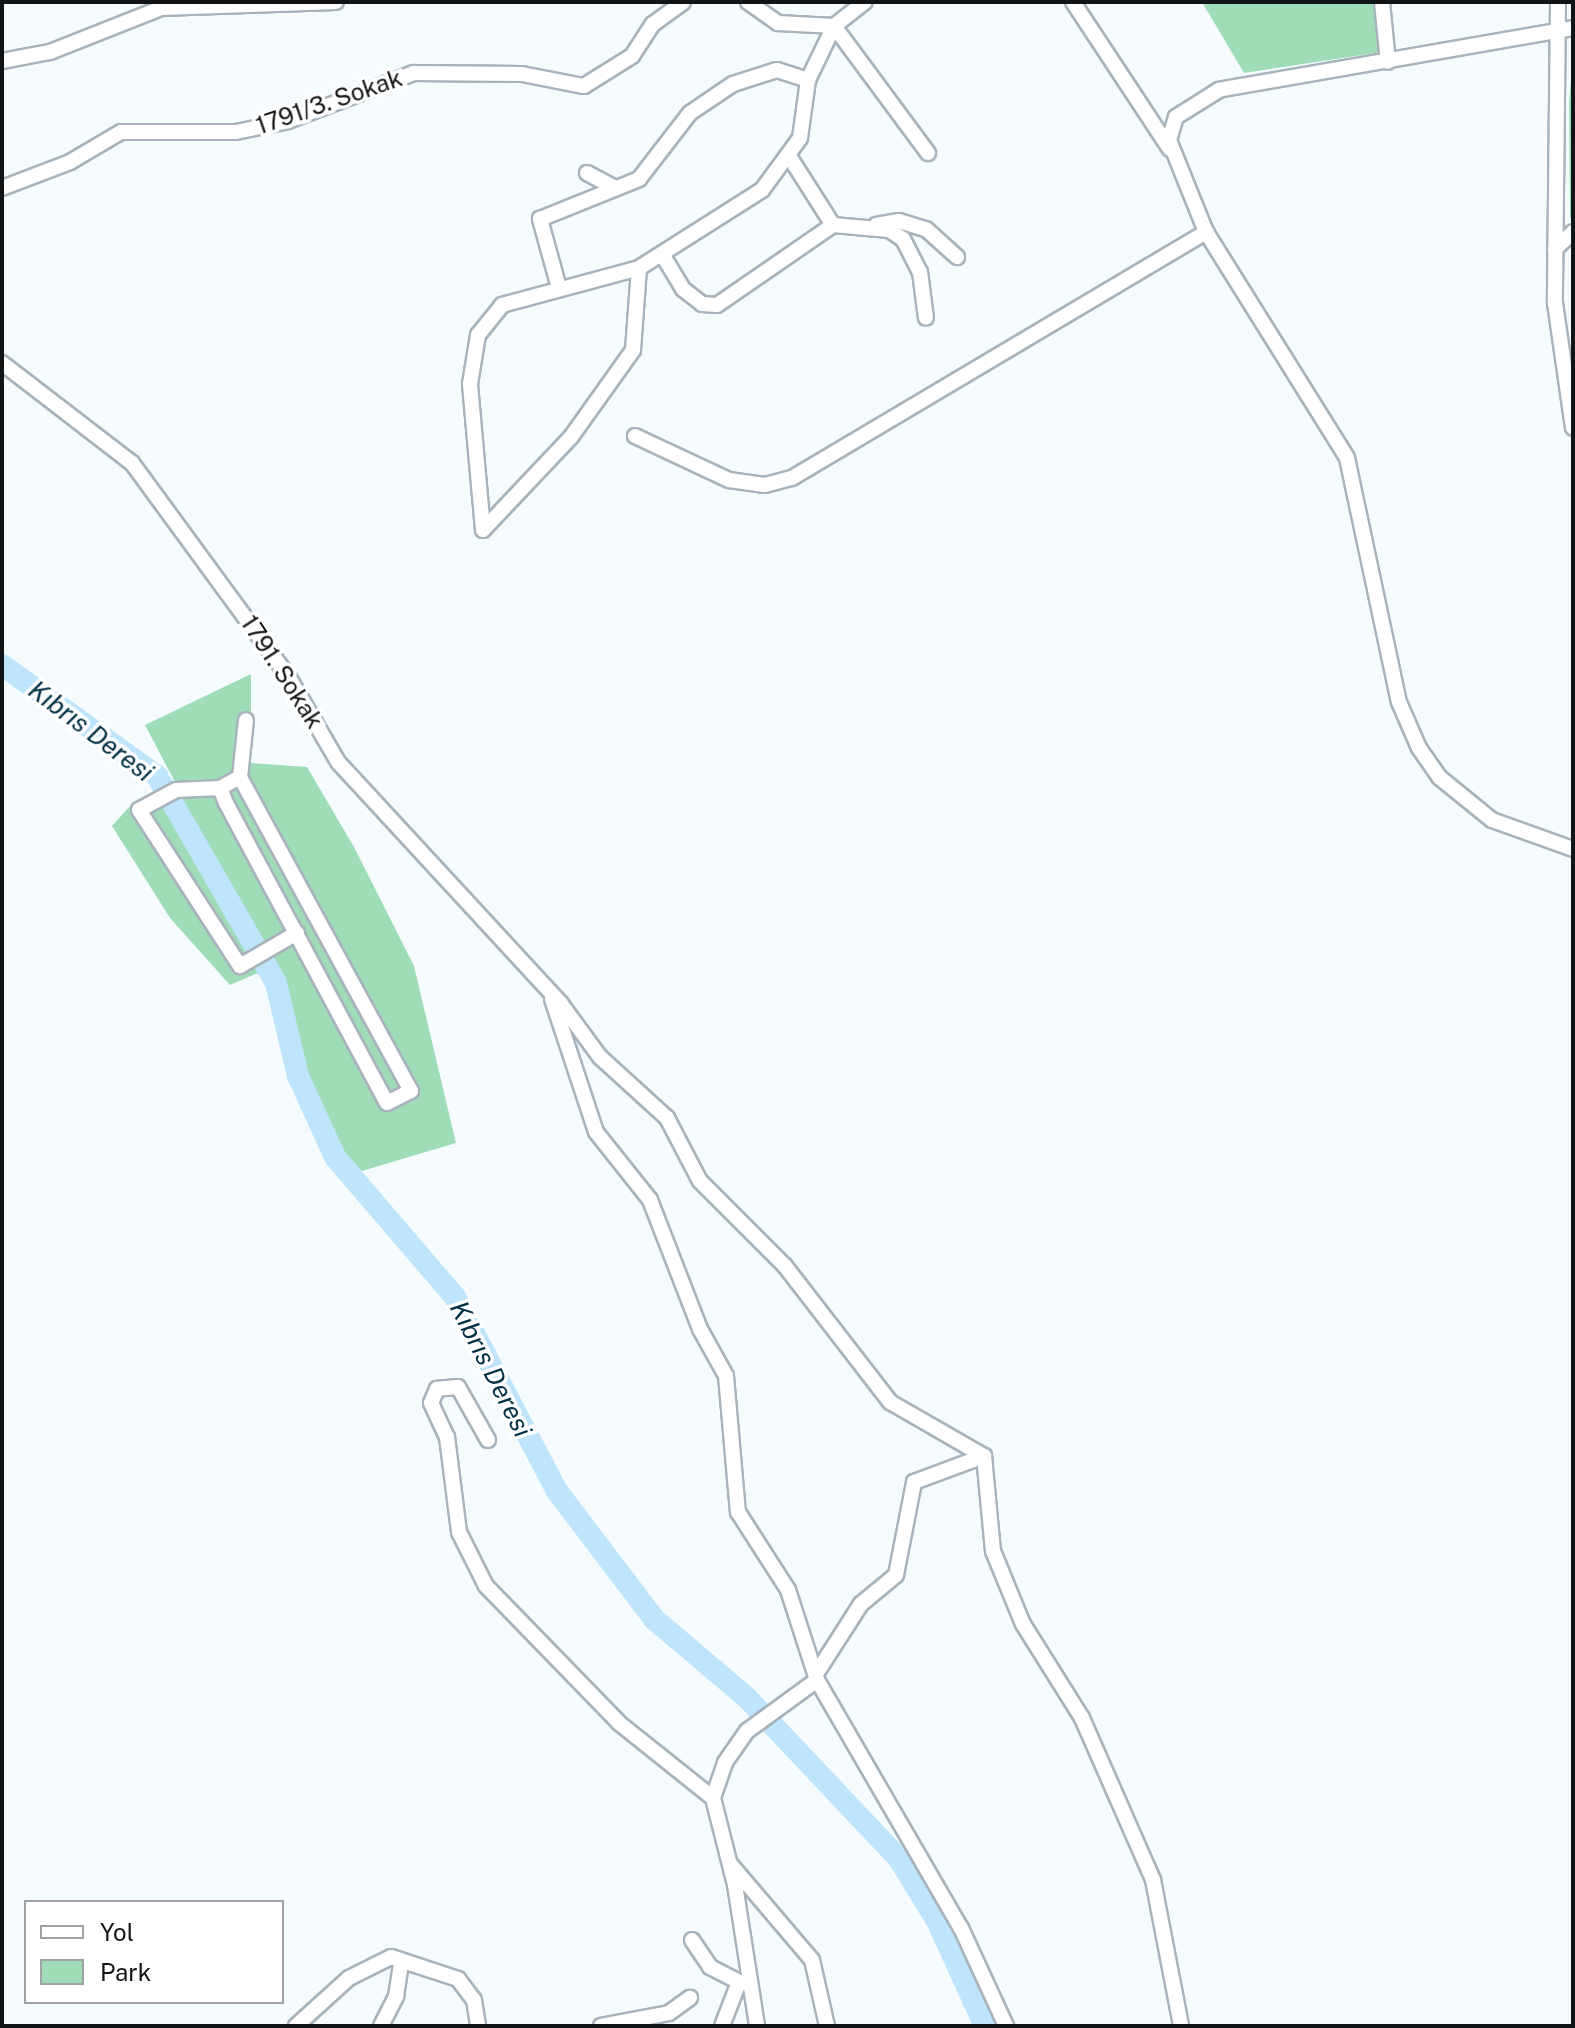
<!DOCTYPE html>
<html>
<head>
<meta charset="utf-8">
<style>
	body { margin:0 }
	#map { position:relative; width:1575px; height:2028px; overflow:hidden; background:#f6fbfe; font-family:"Public Sans",sans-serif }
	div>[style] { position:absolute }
	.green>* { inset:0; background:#9fddb9 }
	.river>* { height:22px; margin:-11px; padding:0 11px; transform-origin:11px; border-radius:11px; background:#bee5fb }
	.roads { filter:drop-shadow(2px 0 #a8b3bb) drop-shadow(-2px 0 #a8b3bb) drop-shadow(0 2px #a8b3bb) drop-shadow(0 -2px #a8b3bb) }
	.street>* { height:14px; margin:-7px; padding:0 7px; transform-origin:7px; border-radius:7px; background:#fff }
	span { translate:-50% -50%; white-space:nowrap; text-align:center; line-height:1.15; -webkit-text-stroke:7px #fff; paint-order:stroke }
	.street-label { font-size:24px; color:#111417 }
	.water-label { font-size:26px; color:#003045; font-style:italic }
	.frame { position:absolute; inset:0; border:4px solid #111417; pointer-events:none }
	.legend { position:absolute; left:24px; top:1900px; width:260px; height:104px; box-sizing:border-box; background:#fff; border:2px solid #a0a1a2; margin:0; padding:10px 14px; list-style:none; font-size:24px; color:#111417 }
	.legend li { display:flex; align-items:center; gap:16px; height:40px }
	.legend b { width:40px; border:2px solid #a0a1a2 }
</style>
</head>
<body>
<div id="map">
	<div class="green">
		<i style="clip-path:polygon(1202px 2px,1377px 2px,1382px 52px,1244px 73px)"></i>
		<i style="clip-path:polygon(1573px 57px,1573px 216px,1570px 219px,1569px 101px)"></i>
		<i style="clip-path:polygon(251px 674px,251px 763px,307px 767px,354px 847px,414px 966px,456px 1143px,362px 1171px,328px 1139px,274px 966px,230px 985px,170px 918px,112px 826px,130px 806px,176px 784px,145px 725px)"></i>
	</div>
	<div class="river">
		<i style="left:2px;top:665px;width:191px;rotate:35.6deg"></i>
		<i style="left:157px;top:776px;width:239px;rotate:60.1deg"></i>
		<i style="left:276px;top:983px;width:96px;rotate:76.7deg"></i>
		<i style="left:298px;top:1076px;width:89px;rotate:65.4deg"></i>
		<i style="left:335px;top:1157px;width:184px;rotate:49.4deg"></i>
		<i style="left:455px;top:1297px;width:219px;rotate:62.3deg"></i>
		<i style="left:557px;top:1491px;width:161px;rotate:52.8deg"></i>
		<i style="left:654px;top:1619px;width:122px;rotate:40.3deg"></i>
		<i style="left:747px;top:1698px;width:221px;rotate:46.6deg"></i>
		<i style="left:899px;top:1859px;width:73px;rotate:58.5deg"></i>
		<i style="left:937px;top:1921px;width:115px;rotate:65.4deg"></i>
	</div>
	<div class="roads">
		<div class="street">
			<i style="left:748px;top:2px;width:37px;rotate:35deg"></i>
			<i style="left:778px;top:23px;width:56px;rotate:3.1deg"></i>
			<i style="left:1073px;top:2px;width:176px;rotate:56.6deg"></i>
			<i style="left:1382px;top:2px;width:60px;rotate:84.3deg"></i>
			<i style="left:1558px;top:2px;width:301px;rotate:90.6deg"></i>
			<i style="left:1555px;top:303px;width:126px;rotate:81.8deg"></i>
			<i style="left:834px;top:26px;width:158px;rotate:53.5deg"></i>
			<i style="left:1573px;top:28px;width:359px;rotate:170.1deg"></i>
			<i style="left:1219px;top:90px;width:51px;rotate:147.9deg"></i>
			<i style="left:1176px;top:117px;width:24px;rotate:107deg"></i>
			<i style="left:1169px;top:140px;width:99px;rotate:68.1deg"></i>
			<i style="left:1206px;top:232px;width:266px;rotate:58deg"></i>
			<i style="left:1347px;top:458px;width:249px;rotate:78deg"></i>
			<i style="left:1399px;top:702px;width:50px;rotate:66.5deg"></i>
			<i style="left:1419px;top:748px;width:35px;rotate:55deg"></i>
			<i style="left:1439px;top:777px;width:68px;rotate:39.1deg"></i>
			<i style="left:1492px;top:820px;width:86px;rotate:19.7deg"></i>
			<i style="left:2px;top:61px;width:49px;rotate:-10.6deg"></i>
			<i style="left:50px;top:52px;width:119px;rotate:-21.6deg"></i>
			<i style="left:161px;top:8px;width:175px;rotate:-2deg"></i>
			<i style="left:789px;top:156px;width:82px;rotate:57.5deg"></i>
			<i style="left:587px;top:173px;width:32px;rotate:28deg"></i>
			<i style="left:2px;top:188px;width:73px;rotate:-20.9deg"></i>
			<i style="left:70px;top:162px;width:59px;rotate:-30.5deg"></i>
			<i style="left:121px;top:132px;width:115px"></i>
			<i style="left:236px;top:132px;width:53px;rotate:-11.9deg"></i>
			<i style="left:288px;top:121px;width:135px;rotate:-20.9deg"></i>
			<i style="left:414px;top:73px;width:108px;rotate:0.5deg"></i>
			<i style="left:522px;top:74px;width:63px;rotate:11deg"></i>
			<i style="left:584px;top:86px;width:57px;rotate:-32deg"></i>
			<i style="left:632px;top:56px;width:38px;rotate:-57deg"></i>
			<i style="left:653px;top:24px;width:37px;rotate:-36deg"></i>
			<i style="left:876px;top:225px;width:23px;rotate:-10deg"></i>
			<i style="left:899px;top:221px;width:28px;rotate:17deg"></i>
			<i style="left:926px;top:229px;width:42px;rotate:42.1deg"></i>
			<i style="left:1555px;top:249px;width:25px;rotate:-43deg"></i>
			<i style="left:662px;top:254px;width:41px;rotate:59deg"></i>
			<i style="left:683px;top:289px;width:24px;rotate:38deg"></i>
			<i style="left:702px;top:304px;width:15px;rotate:4deg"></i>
			<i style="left:717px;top:305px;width:141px;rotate:-34.6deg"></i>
			<i style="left:833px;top:225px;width:56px;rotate:5.1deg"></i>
			<i style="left:889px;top:230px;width:17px;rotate:33deg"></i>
			<i style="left:903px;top:239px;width:37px;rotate:63deg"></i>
			<i style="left:920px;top:272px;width:46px;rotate:82.6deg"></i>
			<i style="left:559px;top:288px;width:72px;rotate:-105.4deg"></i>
			<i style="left:540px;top:219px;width:107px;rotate:-22deg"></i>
			<i style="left:639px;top:179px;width:83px;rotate:-52.3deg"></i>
			<i style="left:690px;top:113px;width:52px;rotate:-34deg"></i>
			<i style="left:733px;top:84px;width:46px;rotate:-17.7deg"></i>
			<i style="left:777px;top:70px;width:33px;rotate:18deg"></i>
			<i style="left:2px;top:363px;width:164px;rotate:37.6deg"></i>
			<i style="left:132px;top:463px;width:264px;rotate:53.8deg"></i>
			<i style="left:288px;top:676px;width:99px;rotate:59.8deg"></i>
			<i style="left:338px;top:762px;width:329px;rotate:47.3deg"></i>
			<i style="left:561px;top:1004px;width:66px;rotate:53.7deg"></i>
			<i style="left:600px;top:1057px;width:91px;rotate:42.3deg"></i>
			<i style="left:667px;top:1118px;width:71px;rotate:62.4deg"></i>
			<i style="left:700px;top:1181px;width:120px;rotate:45deg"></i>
			<i style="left:785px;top:1266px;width:172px;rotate:52.3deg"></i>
			<i style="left:890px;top:1402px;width:108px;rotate:29.9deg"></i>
			<i style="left:984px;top:1456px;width:95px;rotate:84.6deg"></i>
			<i style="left:993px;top:1551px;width:79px;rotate:67.7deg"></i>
			<i style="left:1023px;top:1624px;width:111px;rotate:57.9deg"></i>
			<i style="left:1082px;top:1718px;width:177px;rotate:66.3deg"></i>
			<i style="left:1153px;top:1880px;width:149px;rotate:79.1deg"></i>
			<i style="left:635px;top:436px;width:104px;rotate:25.1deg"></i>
			<i style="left:729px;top:480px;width:36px;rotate:8deg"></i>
			<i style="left:765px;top:485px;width:28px;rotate:-15deg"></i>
			<i style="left:792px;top:478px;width:482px;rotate:-30.7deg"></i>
			<i style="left:483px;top:530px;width:147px;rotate:-95.1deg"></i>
			<i style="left:470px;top:384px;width:50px;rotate:-80.7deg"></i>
			<i style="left:478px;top:335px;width:38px;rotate:-51deg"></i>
			<i style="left:502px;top:305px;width:142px;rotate:-15.1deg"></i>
			<i style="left:639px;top:268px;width:146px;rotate:-32.4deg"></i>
			<i style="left:762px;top:190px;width:64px;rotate:-53.8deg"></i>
			<i style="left:800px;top:138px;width:59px;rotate:-82.1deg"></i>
			<i style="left:808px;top:80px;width:60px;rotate:-64.3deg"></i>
			<i style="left:834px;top:26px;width:39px;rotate:-38deg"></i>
			<i style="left:483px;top:530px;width:128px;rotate:-46.6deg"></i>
			<i style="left:571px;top:437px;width:107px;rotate:-54.5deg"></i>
			<i style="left:633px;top:350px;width:82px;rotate:-85.8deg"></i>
			<i style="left:240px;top:777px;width:23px;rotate:151deg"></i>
			<i style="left:220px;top:788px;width:16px;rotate:68deg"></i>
			<i style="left:226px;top:803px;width:340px;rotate:61.8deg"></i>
			<i style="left:387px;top:1103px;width:27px;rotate:-27deg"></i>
			<i style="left:411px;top:1091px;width:358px;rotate:-118.6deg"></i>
			<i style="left:240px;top:777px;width:57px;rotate:-84deg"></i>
			<i style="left:220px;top:788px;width:44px;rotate:177.4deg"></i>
			<i style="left:176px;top:790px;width:42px;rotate:151.6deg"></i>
			<i style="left:139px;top:810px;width:186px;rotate:57.1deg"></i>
			<i style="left:240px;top:966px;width:66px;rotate:-30.1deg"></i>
			<i style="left:552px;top:999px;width:140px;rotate:71.7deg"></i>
			<i style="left:596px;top:1132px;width:87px;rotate:51.5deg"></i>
			<i style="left:650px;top:1200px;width:138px;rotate:68.8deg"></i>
			<i style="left:700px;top:1329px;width:54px;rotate:61deg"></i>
			<i style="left:726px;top:1376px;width:137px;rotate:85deg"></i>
			<i style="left:738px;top:1512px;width:93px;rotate:57.3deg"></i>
			<i style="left:788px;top:1590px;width:95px;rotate:72.1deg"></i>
			<i style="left:817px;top:1680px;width:87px;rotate:143.9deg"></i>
			<i style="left:747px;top:1731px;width:39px;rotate:125deg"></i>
			<i style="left:725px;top:1763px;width:37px;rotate:109deg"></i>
			<i style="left:713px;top:1798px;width:90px;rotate:75.8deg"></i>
			<i style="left:735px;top:1885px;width:143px;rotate:81.1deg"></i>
			<i style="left:488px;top:1440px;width:61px;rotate:-119.5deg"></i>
			<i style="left:458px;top:1387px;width:21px;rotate:175deg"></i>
			<i style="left:437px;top:1389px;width:15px;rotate:113deg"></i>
			<i style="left:431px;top:1403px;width:38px;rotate:65deg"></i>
			<i style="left:447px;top:1437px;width:96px;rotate:82.8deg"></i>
			<i style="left:459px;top:1532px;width:60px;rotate:63.4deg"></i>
			<i style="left:486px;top:1586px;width:191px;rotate:45.8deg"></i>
			<i style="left:619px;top:1723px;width:120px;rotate:38.6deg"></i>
			<i style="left:816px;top:1674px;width:83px;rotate:-57.3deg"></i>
			<i style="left:861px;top:1604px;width:45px;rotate:-39.6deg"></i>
			<i style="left:896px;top:1575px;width:95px;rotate:-79deg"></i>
			<i style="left:914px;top:1482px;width:75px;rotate:-20.4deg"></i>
			<i style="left:817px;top:1680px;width:287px;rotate:59.9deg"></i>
			<i style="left:961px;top:1928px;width:108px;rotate:65.3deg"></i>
			<i style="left:732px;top:1866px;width:123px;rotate:49.6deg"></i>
			<i style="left:812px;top:1960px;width:68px;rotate:77.2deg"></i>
			<i style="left:692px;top:1940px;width:32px;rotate:56deg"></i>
			<i style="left:710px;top:1967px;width:33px;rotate:27deg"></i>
			<i style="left:296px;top:2026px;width:72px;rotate:-42.2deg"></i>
			<i style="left:349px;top:1978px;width:47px;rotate:-26.6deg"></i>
			<i style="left:391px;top:1957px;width:71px;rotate:18.2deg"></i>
			<i style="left:458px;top:1979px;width:26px;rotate:53deg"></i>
			<i style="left:474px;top:2000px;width:26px;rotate:81deg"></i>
			<i style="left:381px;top:2026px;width:34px;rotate:-63deg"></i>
			<i style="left:396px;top:1996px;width:36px;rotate:-81deg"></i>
			<i style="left:601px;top:2026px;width:69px;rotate:-10.8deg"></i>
			<i style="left:669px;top:2013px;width:26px;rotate:-36deg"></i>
			<i style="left:722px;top:2026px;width:47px;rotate:-68.9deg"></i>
			<i style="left:739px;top:1982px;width:7px;rotate:8deg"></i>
		</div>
	</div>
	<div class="street-label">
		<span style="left:329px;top:102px;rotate:-19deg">1791/3. Sokak</span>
		<span style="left:282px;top:672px;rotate:57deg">1791. Sokak</span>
	</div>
	<div class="water-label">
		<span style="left:91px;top:731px;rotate:37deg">Kıbrıs Deresi</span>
		<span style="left:491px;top:1369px;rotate:63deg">Kıbrıs Deresi</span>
	</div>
	<div class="frame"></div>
	<ul class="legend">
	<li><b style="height:10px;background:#fff"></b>Yol</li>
	<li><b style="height:22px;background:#9fddb9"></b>Park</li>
	</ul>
</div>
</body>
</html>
